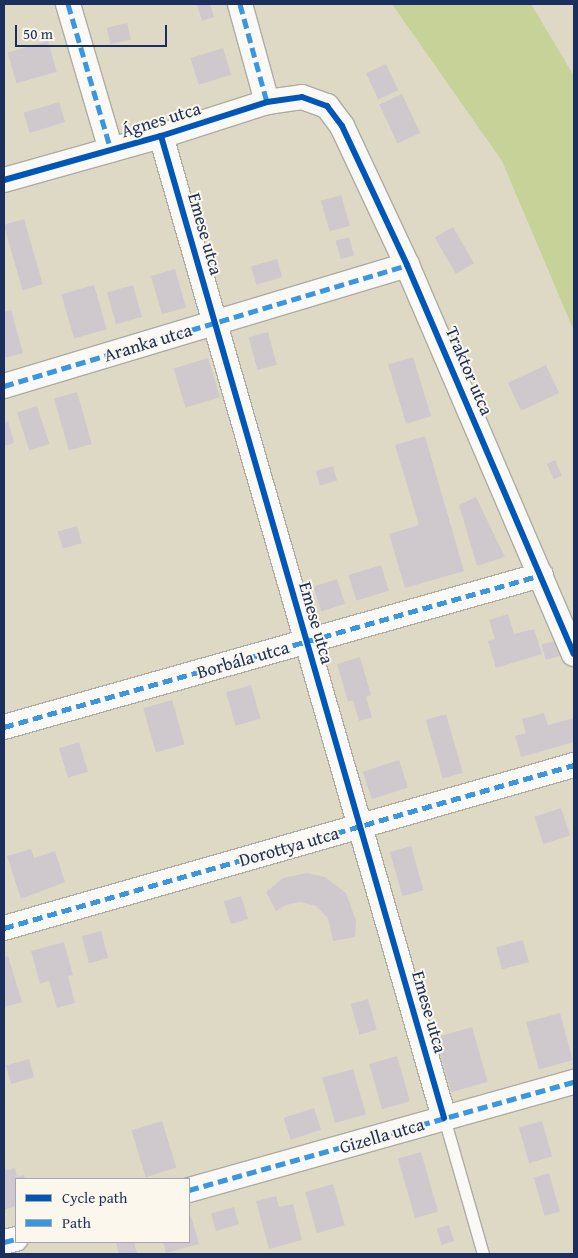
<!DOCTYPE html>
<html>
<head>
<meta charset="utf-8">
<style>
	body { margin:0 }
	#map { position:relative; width:578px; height:1258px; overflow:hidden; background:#ded9c4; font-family:"Gentium Book Plus",serif }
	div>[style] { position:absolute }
	.green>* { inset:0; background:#c6d297 }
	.building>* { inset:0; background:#cfc9ce; transform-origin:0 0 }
	.roads { filter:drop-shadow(1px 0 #adaca4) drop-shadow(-1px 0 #adaca4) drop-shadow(0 1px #adaca4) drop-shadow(0 -1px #adaca4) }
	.lane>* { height:11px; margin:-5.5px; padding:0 5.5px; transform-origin:5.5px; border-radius:5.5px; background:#faf9f6 }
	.street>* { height:24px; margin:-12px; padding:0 12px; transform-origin:12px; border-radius:12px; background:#faf9f6 }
	.quiet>* { height:5px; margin-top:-2.5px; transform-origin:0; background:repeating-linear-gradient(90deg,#3a97de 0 10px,transparent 0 15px) }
	.cycleway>* { height:6px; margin:-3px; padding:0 3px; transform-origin:3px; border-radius:3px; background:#0057b8 }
	span { translate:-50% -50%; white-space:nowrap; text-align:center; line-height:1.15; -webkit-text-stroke:4px #fbf7ec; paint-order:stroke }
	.street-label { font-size:18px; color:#1b2f5e }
	.frame { position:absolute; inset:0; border:5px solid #1b2f5e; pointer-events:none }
	.legend { position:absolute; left:15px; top:1178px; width:175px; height:65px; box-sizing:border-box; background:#fbf7ec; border:1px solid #a1a7b3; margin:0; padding:6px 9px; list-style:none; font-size:15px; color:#1b2f5e }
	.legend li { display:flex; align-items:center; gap:10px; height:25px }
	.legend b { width:25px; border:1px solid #a1a7b3 }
	.scale { position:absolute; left:15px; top:25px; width:152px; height:22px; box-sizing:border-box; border:2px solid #1b2f5e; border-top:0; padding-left:6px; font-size:15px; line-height:18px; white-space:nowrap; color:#1b2f5e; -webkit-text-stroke:4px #fbf7ec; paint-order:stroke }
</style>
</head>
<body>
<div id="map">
	<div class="green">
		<i style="clip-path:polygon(392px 4px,531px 4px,574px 76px,574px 331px,502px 161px)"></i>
	</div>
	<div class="building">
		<i style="clip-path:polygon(197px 4px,210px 4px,214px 17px,202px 21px)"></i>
		<i style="left:127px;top:23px;width:17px;height:21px;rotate:77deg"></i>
		<i style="left:48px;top:41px;width:32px;height:42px;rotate:74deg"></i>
		<i style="left:223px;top:48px;width:28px;height:34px;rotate:73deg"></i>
		<i style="left:386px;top:64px;width:29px;height:22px;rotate:65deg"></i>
		<i style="left:402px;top:94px;width:43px;height:25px;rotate:65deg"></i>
		<i style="left:59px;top:102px;width:21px;height:37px;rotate:73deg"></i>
		<i style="left:341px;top:195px;width:32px;height:21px;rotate:74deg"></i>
		<i style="left:24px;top:219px;width:68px;height:21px;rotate:74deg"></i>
		<i style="left:453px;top:227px;width:42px;height:21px;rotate:60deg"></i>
		<i style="left:349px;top:237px;width:19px;height:14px;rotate:74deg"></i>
		<i style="left:277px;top:259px;width:19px;height:27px;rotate:74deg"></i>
		<i style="left:175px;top:269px;width:40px;height:25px;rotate:74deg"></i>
		<i style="left:94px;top:285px;width:46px;height:34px;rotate:74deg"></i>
		<i style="left:133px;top:285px;width:33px;height:27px;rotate:74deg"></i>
		<i style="clip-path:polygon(11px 310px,23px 353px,4px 358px,4px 312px)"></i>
		<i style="left:268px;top:332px;width:34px;height:20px;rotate:75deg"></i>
		<i style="left:413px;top:357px;width:62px;height:26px;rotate:73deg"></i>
		<i style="left:208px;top:358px;width:41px;height:36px;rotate:73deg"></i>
		<i style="left:546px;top:365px;width:31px;height:42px;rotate:65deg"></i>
		<i style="left:77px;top:392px;width:54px;height:24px;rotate:74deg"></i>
		<i style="left:37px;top:406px;width:40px;height:21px;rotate:72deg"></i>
		<i style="clip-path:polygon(8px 421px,14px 443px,4px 446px,4px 423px)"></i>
		<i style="clip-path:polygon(425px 436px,464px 571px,405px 588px,389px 534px,419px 525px,395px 445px)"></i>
		<i style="left:555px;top:460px;width:17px;height:9px;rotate:66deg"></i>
		<i style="left:333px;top:466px;width:15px;height:18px;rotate:74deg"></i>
		<i style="clip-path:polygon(476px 497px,505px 557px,477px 566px,459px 505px)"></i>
		<i style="left:77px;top:526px;width:18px;height:20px;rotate:74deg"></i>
		<i style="left:381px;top:565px;width:27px;height:34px;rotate:73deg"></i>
		<i style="left:337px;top:579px;width:26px;height:25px;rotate:72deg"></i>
		<i style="clip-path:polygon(508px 614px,514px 634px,534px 629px,542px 654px,496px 668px,488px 641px,495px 639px,489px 620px)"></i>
		<i style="left:558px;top:640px;width:16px;height:17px;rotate:75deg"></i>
		<i style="clip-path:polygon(360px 657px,371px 695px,366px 697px,372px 717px,359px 721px,353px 700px,348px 702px,337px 664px)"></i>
		<i style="left:251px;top:685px;width:35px;height:26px;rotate:74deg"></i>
		<i style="left:172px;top:700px;width:46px;height:30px;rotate:74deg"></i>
		<i style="clip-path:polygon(544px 713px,548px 725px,574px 718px,574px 742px,521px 757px,515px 736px,526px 733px,522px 719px)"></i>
		<i style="left:446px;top:714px;width:61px;height:21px;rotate:74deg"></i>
		<i style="left:79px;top:742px;width:31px;height:21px;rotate:73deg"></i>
		<i style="left:399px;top:760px;width:29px;height:38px;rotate:72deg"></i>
		<i style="left:561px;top:808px;width:29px;height:28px;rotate:72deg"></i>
		<i style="left:411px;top:846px;width:46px;height:22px;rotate:74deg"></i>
		<i style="clip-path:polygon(31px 849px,34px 858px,55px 851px,65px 882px,21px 899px,7px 856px)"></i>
		<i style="clip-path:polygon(307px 873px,325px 877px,346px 893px,356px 921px,355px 937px,333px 941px,328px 918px,316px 906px,300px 902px,286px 905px,276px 911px,266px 892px,283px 878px)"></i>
		<i style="left:241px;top:896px;width:24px;height:18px;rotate:73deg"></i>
		<i style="left:101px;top:931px;width:28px;height:20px;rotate:75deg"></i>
		<i style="left:523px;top:940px;width:23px;height:28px;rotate:75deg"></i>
		<i style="clip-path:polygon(64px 942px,73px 975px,68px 976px,75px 1003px,57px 1008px,49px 981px,40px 984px,31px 951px)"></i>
		<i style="clip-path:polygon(8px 956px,22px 1002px,4px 1007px,4px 957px)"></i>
		<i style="left:368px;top:999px;width:32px;height:18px;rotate:74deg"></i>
		<i style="left:560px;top:1013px;width:49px;height:35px;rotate:75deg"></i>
		<i style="left:472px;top:1027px;width:57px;height:38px;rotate:74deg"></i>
		<i style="left:397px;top:1056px;width:47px;height:29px;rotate:74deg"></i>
		<i style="left:29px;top:1059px;width:19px;height:24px;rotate:74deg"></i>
		<i style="left:353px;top:1069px;width:47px;height:32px;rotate:74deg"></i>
		<i style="left:314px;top:1108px;width:23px;height:32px;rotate:72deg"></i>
		<i style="left:162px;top:1121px;width:49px;height:32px;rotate:73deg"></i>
		<i style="left:542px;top:1121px;width:37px;height:24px;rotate:74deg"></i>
		<i style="left:421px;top:1152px;width:62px;height:24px;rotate:74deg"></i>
		<i style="clip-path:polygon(15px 1168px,17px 1177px,24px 1175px,25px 1179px,16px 1179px,16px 1206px,4px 1210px,4px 1171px)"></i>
		<i style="left:549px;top:1173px;width:40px;height:16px;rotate:74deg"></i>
		<i style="left:333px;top:1184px;width:43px;height:29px;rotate:74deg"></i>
		<i style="clip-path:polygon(276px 1196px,279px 1207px,293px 1204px,302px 1240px,269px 1249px,256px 1201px)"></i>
		<i style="left:234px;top:1207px;width:18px;height:24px;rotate:74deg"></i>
		<i style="clip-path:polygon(191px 1216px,199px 1244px,166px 1253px,163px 1242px,189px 1242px,189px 1217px)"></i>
		<i style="left:449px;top:1225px;width:17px;height:13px;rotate:73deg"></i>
		<i style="clip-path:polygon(121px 1242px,134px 1242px,137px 1253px,119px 1254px,116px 1243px)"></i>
	</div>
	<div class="roads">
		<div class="lane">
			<i style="left:444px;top:1118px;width:141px;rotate:74deg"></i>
		</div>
		<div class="street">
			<i style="left:68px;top:4px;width:152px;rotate:73.6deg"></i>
			<i style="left:240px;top:4px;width:102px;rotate:74.6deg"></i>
			<i style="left:161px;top:136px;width:1022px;rotate:73.92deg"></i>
			<i style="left:4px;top:180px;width:163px;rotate:-15.7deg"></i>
			<i style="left:161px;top:136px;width:111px;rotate:-17.8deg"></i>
			<i style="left:267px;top:102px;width:35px;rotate:-8deg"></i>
			<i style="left:302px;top:97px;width:27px;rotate:20deg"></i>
			<i style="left:327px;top:106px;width:25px;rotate:53deg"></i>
			<i style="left:342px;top:126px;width:153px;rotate:64.9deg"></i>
			<i style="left:407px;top:265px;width:423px;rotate:66.8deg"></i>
			<i style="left:4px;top:386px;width:421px;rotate:-16.7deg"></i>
			<i style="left:4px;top:727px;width:558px;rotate:-15.8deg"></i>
			<i style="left:4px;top:928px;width:593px;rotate:-15.96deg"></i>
			<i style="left:189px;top:1190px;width:400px;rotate:-15.7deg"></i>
			<i style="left:4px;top:1242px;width:12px;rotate:-14deg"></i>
		</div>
	</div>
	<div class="quiet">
		<i style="left:68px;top:4px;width:152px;rotate:73.6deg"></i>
		<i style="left:240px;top:4px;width:102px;rotate:74.6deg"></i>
		<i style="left:4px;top:386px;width:421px;rotate:-16.7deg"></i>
		<i style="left:4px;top:727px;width:558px;rotate:-15.8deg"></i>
		<i style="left:4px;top:928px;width:593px;rotate:-15.96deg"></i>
		<i style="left:189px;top:1190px;width:400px;rotate:-15.7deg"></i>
		<i style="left:4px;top:1242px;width:12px;rotate:-14deg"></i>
	</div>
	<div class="cycleway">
		<i style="left:161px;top:136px;width:1022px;rotate:73.92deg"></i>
		<i style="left:4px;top:180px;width:163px;rotate:-15.7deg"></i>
		<i style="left:161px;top:136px;width:111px;rotate:-17.8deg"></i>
		<i style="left:267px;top:102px;width:35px;rotate:-8deg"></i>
		<i style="left:302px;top:97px;width:27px;rotate:20deg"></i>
		<i style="left:327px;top:106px;width:25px;rotate:53deg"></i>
		<i style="left:342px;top:126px;width:153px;rotate:64.9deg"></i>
		<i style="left:407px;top:265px;width:423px;rotate:66.8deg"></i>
	</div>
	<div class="street-label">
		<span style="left:161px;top:120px;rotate:-17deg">Ágnes utca</span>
		<span style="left:205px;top:234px;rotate:74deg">Emese utca</span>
		<span style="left:148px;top:343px;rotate:-17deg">Aranka utca</span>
		<span style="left:469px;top:371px;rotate:67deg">Traktor utca</span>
		<span style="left:316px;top:623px;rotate:74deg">Emese utca</span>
		<span style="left:243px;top:660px;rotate:-16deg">Borbála utca</span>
		<span style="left:289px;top:847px;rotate:-16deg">Dorottya utca</span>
		<span style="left:429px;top:1012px;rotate:74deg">Emese utca</span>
		<span style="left:382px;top:1136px;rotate:-16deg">Gizella utca</span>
	</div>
	<div class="frame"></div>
	<ul class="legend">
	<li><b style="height:6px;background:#0057b8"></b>Cycle path</li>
	<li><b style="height:6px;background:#3a97de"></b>Path</li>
	</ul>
	<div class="scale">50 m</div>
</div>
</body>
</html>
